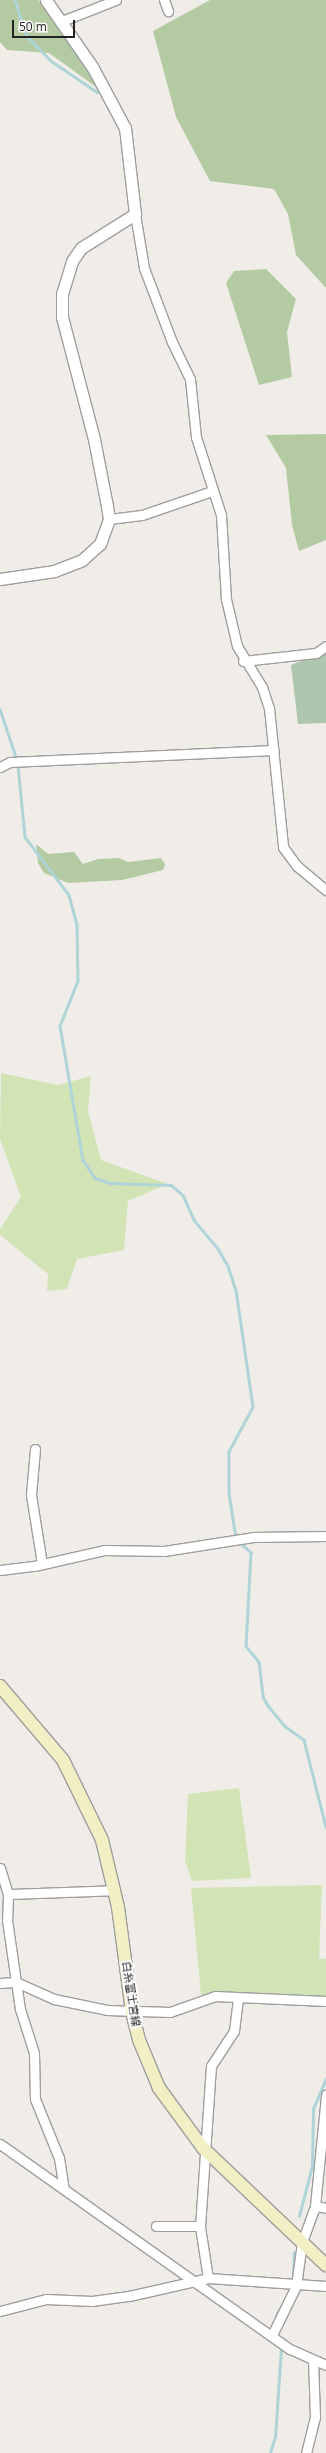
<!DOCTYPE html>
<html>
<head>
<meta charset="utf-8">
<style>
	body { margin:0 }
	#map { position:relative; width:326px; height:2453px; overflow:hidden; background:#f0ede9; font-family:"Open Sans","Noto Sans JP",sans-serif }
	div>[style] { position:absolute }
	.grass>* { inset:0; background:#d2e4b5 }
	.forest>* { inset:0; background:#b4caa3 }
	.cemetery>* { inset:0; background:#adc6ad }
	.stream>* { height:2.5px; margin:-1.25px; padding:0 1.25px; transform-origin:1.25px; border-radius:1.25px; background:#afd4d8 }
	.roads { filter:drop-shadow(1px 0 #9e9e9e) drop-shadow(-1px 0 #9e9e9e) drop-shadow(0 1px #9e9e9e) drop-shadow(0 -1px #9e9e9e) }
	.minor>* { height:9px; margin:-4.5px; padding:0 4.5px; transform-origin:4.5px; border-radius:4.5px; background:#fff }
	.tertiary>* { height:11px; margin:-5.5px; padding:0 5.5px; transform-origin:5.5px; border-radius:5.5px; background:#fff }
	.secondary>* { height:12px; margin:-6px; padding:0 6px; transform-origin:6px; border-radius:6px; background:#f3efc4 }
	span { translate:-50% -50%; white-space:nowrap; text-align:center; line-height:1.15; -webkit-text-stroke:4px #fff; paint-order:stroke }
	.street-label { font-size:11px; color:#212121 }
	.scale { position:absolute; left:12px; top:20px; width:63px; height:18px; box-sizing:border-box; border:2px solid #212121; border-top:0; padding-left:5px; font-size:12px; line-height:14px; white-space:nowrap; color:#212121; -webkit-text-stroke:3px #fff; paint-order:stroke }
</style>
</head>
<body>
<div id="map">
	<div class="grass">
		<i style="clip-path:polygon(1px 1073px,58px 1085px,91px 1076px,88px 1111px,101px 1160px,168px 1184px,128px 1201px,124px 1250px,77px 1259px,67px 1289px,47px 1291px,48px 1274px,0 1235px,0 1229px,21px 1197px,0 1139px)"></i>
		<i style="clip-path:polygon(239px 1788px,251px 1878px,192px 1881px,185px 1861px,188px 1794px)"></i>
		<i style="clip-path:polygon(322px 1885px,319px 1958px,326px 1959px,326px 1998px,201px 1995px,191px 1888px)"></i>
	</div>
	<div class="forest">
		<i style="clip-path:polygon(0 0,38px 0,61px 25px,96px 87px,49px 53px,7px 50px,0 42px)"></i>
		<i style="clip-path:polygon(210px 0,326px 0,326px 288px,296px 255px,288px 214px,274px 189px,210px 181px,176px 117px,153px 31px)"></i>
		<i style="clip-path:polygon(266px 269px,296px 299px,287px 332px,292px 377px,259px 385px,226px 283px,234px 271px)"></i>
		<i style="clip-path:polygon(326px 434px,326px 540px,299px 551px,292px 525px,286px 468px,266px 435px)"></i>
		<i style="clip-path:polygon(36px 844px,48px 854px,74px 852px,83px 864px,98px 859px,119px 858px,128px 862px,161px 858px,165px 864px,163px 870px,122px 880px,68px 883px,44px 873px,38px 863px)"></i>
	</div>
	<div class="cemetery">
		<i style="clip-path:polygon(326px 651px,326px 723px,298px 724px,291px 665px)"></i>
	</div>
	<div class="stream">
		<i style="left:15px;top:0;width:38px;rotate:72deg"></i>
		<i style="left:27px;top:36px;width:33px;rotate:46deg"></i>
		<i style="left:50px;top:60px;width:57px;rotate:34.2deg"></i>
		<i style="left:0;top:709px;width:54px;rotate:71.6deg"></i>
		<i style="left:18px;top:765px;width:72px;rotate:84.4deg"></i>
		<i style="left:25px;top:837px;width:73px;rotate:52.8deg"></i>
		<i style="left:69px;top:895px;width:31px;rotate:75deg"></i>
		<i style="left:77px;top:925px;width:56px;rotate:89deg"></i>
		<i style="left:78px;top:981px;width:48px;rotate:111.8deg"></i>
		<i style="left:60px;top:1026px;width:136px;rotate:80.3deg"></i>
		<i style="left:83px;top:1160px;width:22px;rotate:56deg"></i>
		<i style="left:95px;top:1178px;width:16px;rotate:18deg"></i>
		<i style="left:110px;top:1183px;width:61px;rotate:1.9deg"></i>
		<i style="left:171px;top:1185px;width:16px;rotate:40deg"></i>
		<i style="left:183px;top:1195px;width:27px;rotate:66deg"></i>
		<i style="left:194px;top:1220px;width:35px;rotate:50deg"></i>
		<i style="left:217px;top:1247px;width:22px;rotate:60deg"></i>
		<i style="left:228px;top:1266px;width:25px;rotate:72deg"></i>
		<i style="left:236px;top:1290px;width:118px;rotate:81.7deg"></i>
		<i style="left:253px;top:1407px;width:51px;rotate:118.1deg"></i>
		<i style="left:229px;top:1452px;width:41px;rotate:90deg"></i>
		<i style="left:229px;top:1493px;width:46px;rotate:81.2deg"></i>
		<i style="left:239px;top:1542px;width:16px;rotate:40deg"></i>
		<i style="left:251px;top:1552px;width:94px;rotate:93deg"></i>
		<i style="left:246px;top:1646px;width:21px;rotate:51deg"></i>
		<i style="left:259px;top:1662px;width:35px;rotate:83deg"></i>
		<i style="left:263px;top:1697px;width:12px;rotate:59deg"></i>
		<i style="left:269px;top:1707px;width:25px;rotate:50deg"></i>
		<i style="left:285px;top:1726px;width:24px;rotate:36deg"></i>
		<i style="left:304px;top:1740px;width:90px;rotate:75.8deg"></i>
		<i style="left:299px;top:2216px;width:52px;rotate:-75.4deg"></i>
		<i style="left:312px;top:2166px;width:57px;rotate:-89deg"></i>
		<i style="left:313px;top:2109px;width:33px;rotate:-67deg"></i>
		<i style="left:293px;top:2278px;width:25px;rotate:-88deg"></i>
		<i style="left:276px;top:2315px;width:9px;rotate:-58deg"></i>
		<i style="left:270px;top:2453px;width:17px;rotate:-73deg"></i>
		<i style="left:275px;top:2437px;width:87px;rotate:-86.1deg"></i>
	</div>
	<div class="roads">
		<div class="minor">
			<i style="left:164px;top:0;width:12px;rotate:70deg"></i>
			<i style="left:62px;top:21px;width:58px;rotate:-21.3deg"></i>
			<i style="left:135px;top:214px;width:55px;rotate:80.5deg"></i>
			<i style="left:144px;top:268px;width:79px;rotate:69.3deg"></i>
			<i style="left:172px;top:342px;width:41px;rotate:64.1deg"></i>
			<i style="left:190px;top:379px;width:58px;rotate:84.1deg"></i>
			<i style="left:196px;top:437px;width:82px;rotate:72.2deg"></i>
			<i style="left:221px;top:515px;width:84px;rotate:86.6deg"></i>
			<i style="left:226px;top:599px;width:48px;rotate:76.8deg"></i>
			<i style="left:237px;top:646px;width:48px;rotate:58.6deg"></i>
			<i style="left:262px;top:687px;width:22px;rotate:72deg"></i>
			<i style="left:269px;top:708px;width:140px;rotate:84.2deg"></i>
			<i style="left:283px;top:847px;width:24px;rotate:54deg"></i>
			<i style="left:297px;top:866px;width:38px;rotate:40deg"></i>
			<i style="left:109px;top:519px;width:33px;rotate:-7deg"></i>
			<i style="left:142px;top:515px;width:74px;rotate:-18.9deg"></i>
			<i style="left:243px;top:661px;width:73px;rotate:-6.3deg"></i>
			<i style="left:316px;top:653px;width:12px;rotate:-35deg"></i>
			<i style="left:0;top:767px;width:11px;rotate:-27deg"></i>
			<i style="left:10px;top:762px;width:264px;rotate:-2.6deg"></i>
			<i style="left:35px;top:1449px;width:46px;rotate:95deg"></i>
			<i style="left:31px;top:1495px;width:70px;rotate:80.9deg"></i>
			<i style="left:0;top:1570px;width:34px;rotate:-7deg"></i>
			<i style="left:34px;top:1566px;width:73px;rotate:-12.7deg"></i>
			<i style="left:105px;top:1550px;width:59px;rotate:1deg"></i>
			<i style="left:164px;top:1551px;width:90px;rotate:-8.9deg"></i>
			<i style="left:253px;top:1537px;width:73px;rotate:-0.8deg"></i>
			<i style="left:0;top:1868px;width:27px;rotate:73deg"></i>
			<i style="left:8px;top:1894px;width:26px;rotate:92deg"></i>
			<i style="left:7px;top:1920px;width:90px;rotate:81.7deg"></i>
			<i style="left:20px;top:2009px;width:46px;rotate:72.3deg"></i>
			<i style="left:34px;top:2053px;width:46px;rotate:88.8deg"></i>
			<i style="left:35px;top:2099px;width:64px;rotate:67.9deg"></i>
			<i style="left:59px;top:2158px;width:31px;rotate:81deg"></i>
			<i style="left:8px;top:1894px;width:107px;rotate:-2.1deg"></i>
			<i style="left:0;top:1983px;width:16px;rotate:-4deg"></i>
			<i style="left:16px;top:1982px;width:42px;rotate:24.1deg"></i>
			<i style="left:54px;top:1999px;width:54px;rotate:11.7deg"></i>
			<i style="left:107px;top:2010px;width:63px;rotate:1.8deg"></i>
			<i style="left:170px;top:2012px;width:48px;rotate:-19.6deg"></i>
			<i style="left:215px;top:1996px;width:111px;rotate:2.6deg"></i>
			<i style="left:0;top:2144px;width:355px;rotate:35.3deg"></i>
			<i style="left:290px;top:2349px;width:39px;rotate:24deg"></i>
			<i style="left:315px;top:2206px;width:11px;rotate:10deg"></i>
			<i style="left:156px;top:2226px;width:44px"></i>
			<i style="left:208px;top:2278px;width:52px;rotate:-98.9deg"></i>
			<i style="left:200px;top:2227px;width:161px;rotate:-86.1deg"></i>
			<i style="left:211px;top:2066px;width:42px;rotate:-56.7deg"></i>
			<i style="left:234px;top:2031px;width:32px;rotate:-83deg"></i>
			<i style="left:0;top:2311px;width:48px;rotate:-14.6deg"></i>
			<i style="left:46px;top:2299px;width:46px;rotate:2.5deg"></i>
			<i style="left:92px;top:2301px;width:37px;rotate:-8deg"></i>
			<i style="left:129px;top:2296px;width:81px;rotate:-12.8deg"></i>
			<i style="left:208px;top:2278px;width:118px;rotate:3.9deg"></i>
			<i style="left:272px;top:2335px;width:55px;rotate:-63.9deg"></i>
			<i style="left:296px;top:2286px;width:44px;rotate:-82.2deg"></i>
			<i style="left:302px;top:2242px;width:38px;rotate:-70deg"></i>
			<i style="left:315px;top:2206px;width:112px;rotate:-84.3deg"></i>
			<i style="left:306px;top:2453px;width:37px;rotate:-76deg"></i>
			<i style="left:315px;top:2417px;width:56px;rotate:-92deg"></i>
		</div>
		<div class="tertiary">
			<i style="left:0;top:579px;width:55px;rotate:-8.4deg"></i>
			<i style="left:54px;top:571px;width:30px;rotate:-21deg"></i>
			<i style="left:82px;top:560px;width:24px;rotate:-42deg"></i>
			<i style="left:100px;top:544px;width:27px;rotate:-70deg"></i>
			<i style="left:109px;top:519px;width:13px;rotate:-99deg"></i>
			<i style="left:107px;top:506px;width:68px;rotate:-101deg"></i>
			<i style="left:94px;top:439px;width:126px;rotate:-104.7deg"></i>
			<i style="left:62px;top:317px;width:23px;rotate:-90deg"></i>
			<i style="left:62px;top:294px;width:34px;rotate:-73deg"></i>
			<i style="left:72px;top:261px;width:16px;rotate:-55deg"></i>
			<i style="left:81px;top:248px;width:64px;rotate:-32.2deg"></i>
			<i style="left:135px;top:214px;width:87px;rotate:-96.6deg"></i>
			<i style="left:125px;top:128px;width:68px;rotate:-118.1deg"></i>
			<i style="left:93px;top:68px;width:83px;rotate:-124.7deg"></i>
		</div>
		<div class="secondary">
			<i style="left:0;top:1686px;width:97px;rotate:49.6deg"></i>
			<i style="left:63px;top:1760px;width:89px;rotate:64deg"></i>
			<i style="left:102px;top:1840px;width:69px;rotate:76.6deg"></i>
			<i style="left:118px;top:1907px;width:106px;rotate:82.4deg"></i>
			<i style="left:132px;top:2012px;width:29px;rotate:76deg"></i>
			<i style="left:139px;top:2040px;width:52px;rotate:67.4deg"></i>
			<i style="left:159px;top:2088px;width:74px;rotate:53.7deg"></i>
			<i style="left:203px;top:2148px;width:170px;rotate:43.6deg"></i>
		</div>
	</div>
	<div class="street-label">
		<span style="left:131px;top:1994px;rotate:81deg">白糸富士宮線</span>
	</div>
	<div class="scale">50 m</div>
</div>
</body>
</html>
